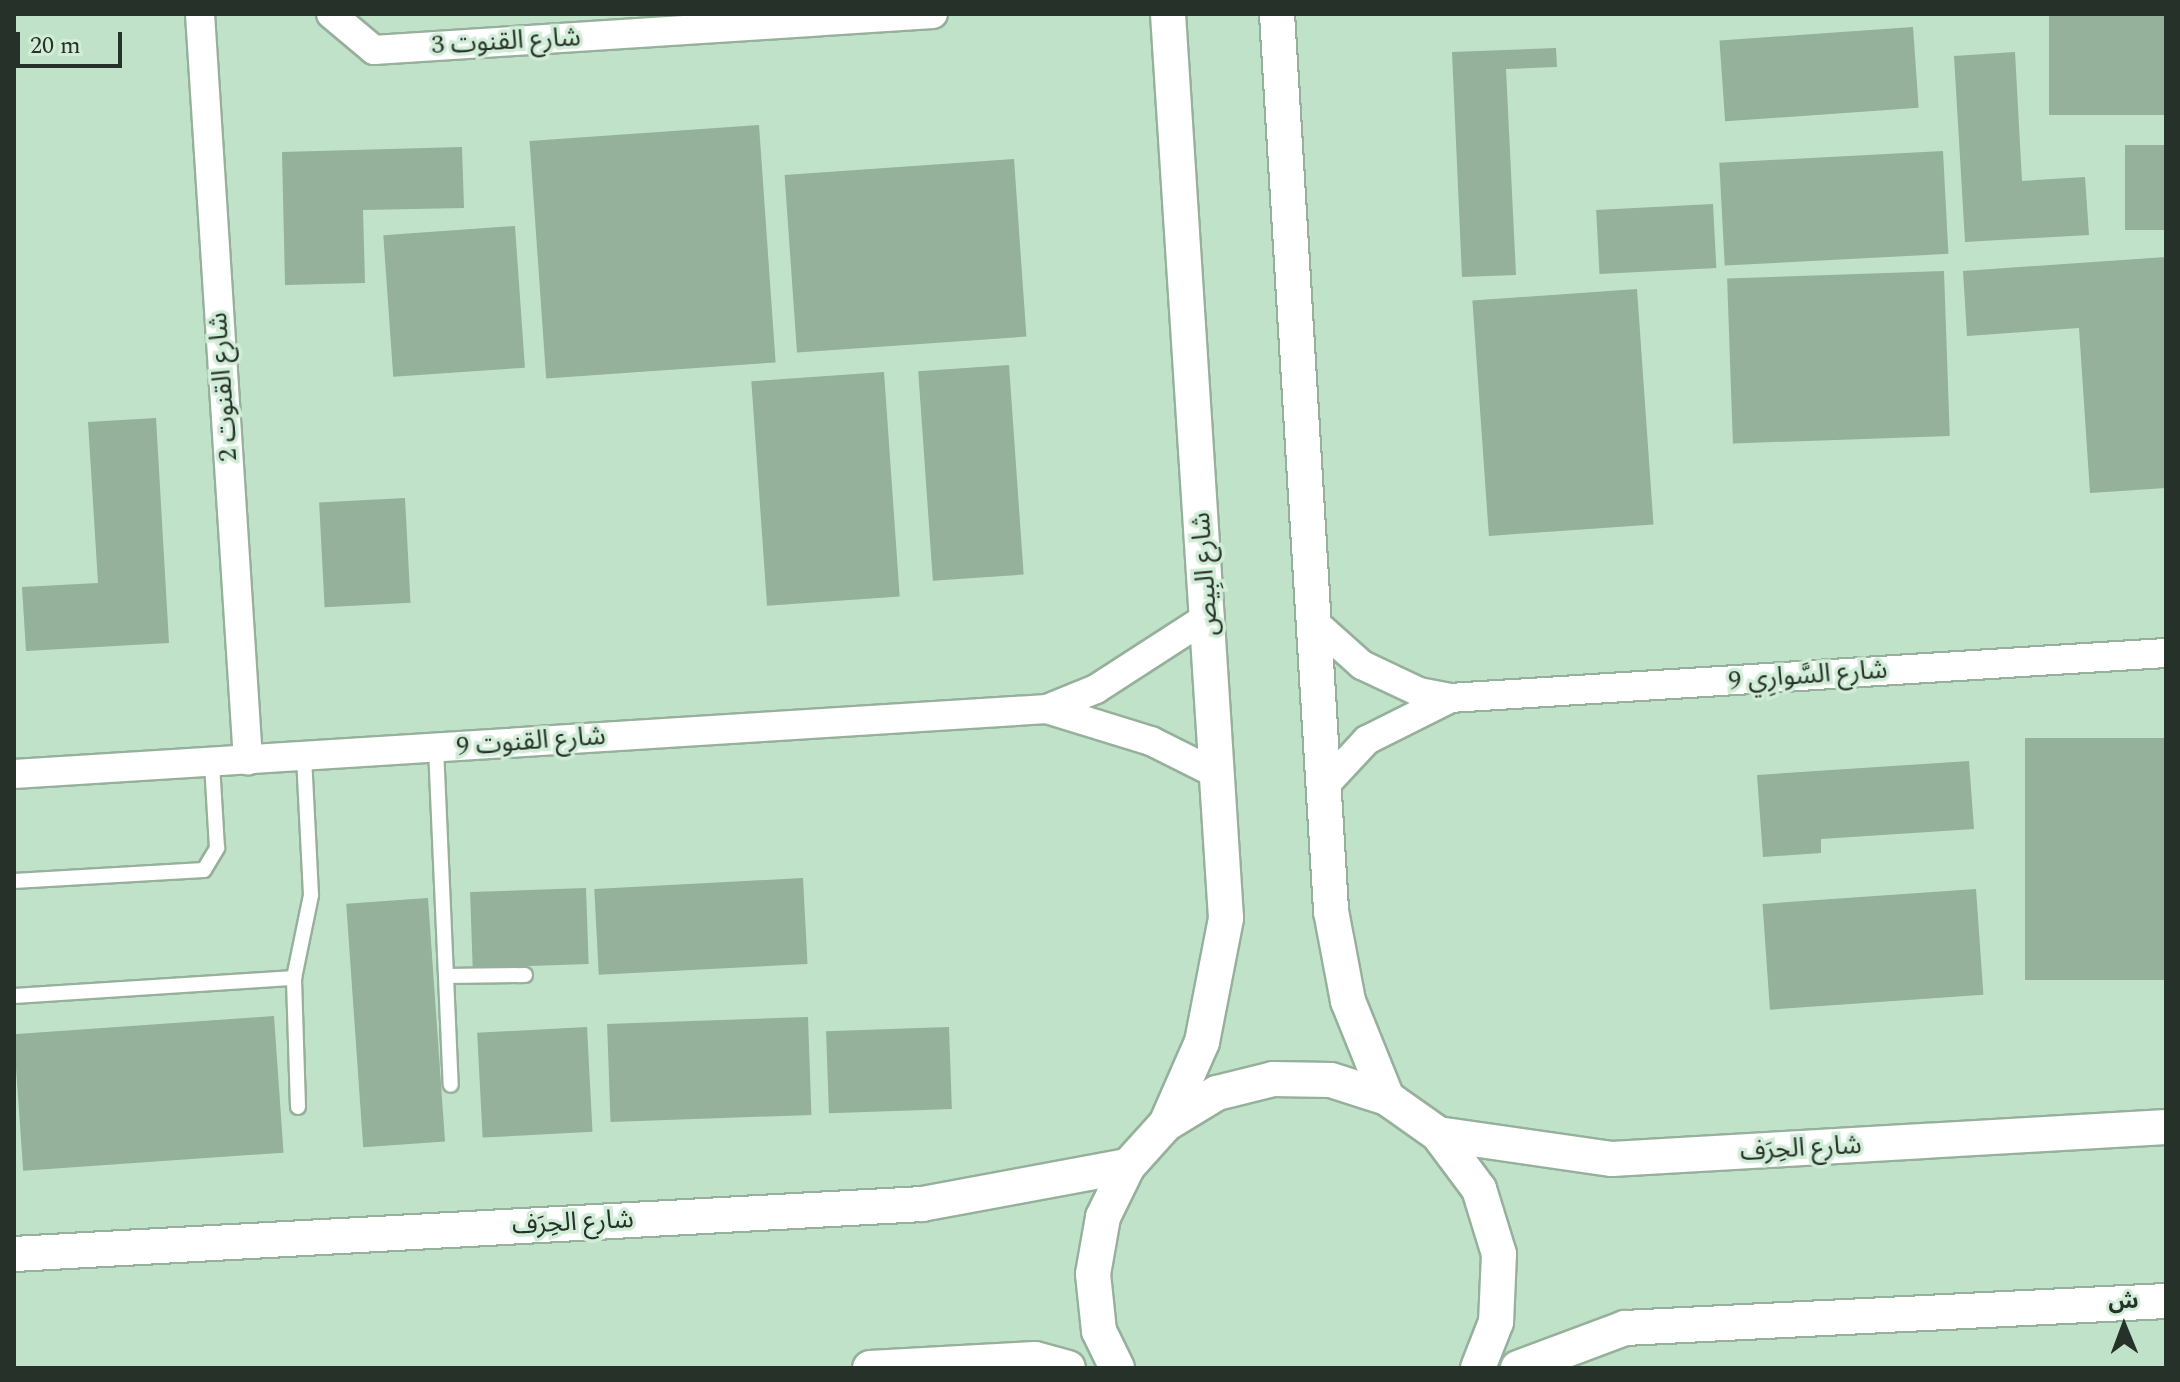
<!DOCTYPE html>
<html>
<head>
<meta charset="utf-8">
<style>
	body { margin:0 }
	#map { position:relative; width:2180px; height:1382px; overflow:hidden; background:#d1edd7; font-family:Spectral,"Noto Sans Arabic",serif }
	div>[style] { position:absolute }
	.built>* { inset:0; background:#c0e2c8; transform-origin:0 0 }
	.building>* { inset:0; background:#95b09b; transform-origin:0 0 }
	.roads { filter:drop-shadow(2px 0 #96b09b) drop-shadow(-2px 0 #96b09b) drop-shadow(0 2px #96b09b) drop-shadow(0 -2px #96b09b) }
	.service>* { height:14px; margin:-7px; padding:0 7px; transform-origin:7px; border-radius:7px; background:#fff }
	.minor>* { height:28px; margin:-14px; padding:0 14px; transform-origin:14px; border-radius:14px; background:#fff }
	.tertiary>* { height:34px; margin:-17px; padding:0 17px; transform-origin:17px; border-radius:17px; background:#fff }
	span { translate:-50% -50%; white-space:nowrap; text-align:center; line-height:1.15; -webkit-text-stroke:7px #d1edd7; paint-order:stroke }
	.street-label { font-size:26px; color:#263129 }
	.frame { position:absolute; inset:0; border:16px solid #263129; pointer-events:none }
	.north { position:absolute; left:2084px; top:1286px; width:80px; height:80px; -webkit-text-stroke:6px #d1edd7; paint-order:stroke; rotate:359deg; font-size:22px; font-weight:700; line-height:32px; text-align:center; color:#263129 }
	.north::after { content:''; display:block; margin:auto; width:28px; height:36px; background:#263129; clip-path:polygon(50% 0,100% 100%,50% 72%,0 100%) }
	.scale { position:absolute; left:16px; top:32px; width:106px; height:36px; box-sizing:border-box; border:4px solid #263129; border-top:0; padding-left:10px; font-size:24px; line-height:28px; white-space:nowrap; color:#263129; -webkit-text-stroke:6px #d1edd7; paint-order:stroke }
</style>
</head>
<body>
<div id="map">
	<div class="built">
		<i style="left:14px;top:14px;width:2152px;height:1354px"></i>
	</div>
	<div class="building">
		<i style="left:2049px;top:14px;width:117px;height:101px"></i>
		<i style="left:1913px;top:27px;width:81px;height:194px;rotate:86deg"></i>
		<i style="clip-path:polygon(1556px 48px,1557px 67px,1506px 69px,1516px 275px,1462px 277px,1452px 52px)"></i>
		<i style="clip-path:polygon(2015px 52px,2022px 181px,2085px 177px,2089px 235px,1965px 242px,1954px 56px)"></i>
		<i style="left:759px;top:125px;width:238px;height:230px;rotate:86deg"></i>
		<i style="left:2166px;top:145px;width:85px;height:41px;rotate:90deg"></i>
		<i style="clip-path:polygon(462px 147px,464px 208px,363px 210px,365px 283px,285px 285px,282px 152px)"></i>
		<i style="left:1943px;top:151px;width:103px;height:224px;rotate:87deg"></i>
		<i style="left:1014px;top:159px;width:178px;height:230px;rotate:86deg"></i>
		<i style="left:1713px;top:204px;width:64px;height:117px;rotate:87deg"></i>
		<i style="left:515px;top:226px;width:142px;height:132px;rotate:86deg"></i>
		<i style="clip-path:polygon(2166px 257px,2166px 488px,2090px 493px,2079px 328px,1967px 336px,1963px 271px)"></i>
		<i style="left:1944px;top:271px;width:165px;height:217px;rotate:88deg"></i>
		<i style="left:1637px;top:289px;width:236px;height:165px;rotate:86deg"></i>
		<i style="left:1009px;top:365px;width:210px;height:91px;rotate:86deg"></i>
		<i style="left:884px;top:372px;width:225px;height:133px;rotate:86deg"></i>
		<i style="clip-path:polygon(156px 418px,169px 643px,26px 651px,22px 587px,98px 583px,88px 422px)"></i>
		<i style="left:405px;top:498px;width:105px;height:86px;rotate:87deg"></i>
		<i style="left:2166px;top:738px;width:242px;height:141px;rotate:90deg"></i>
		<i style="clip-path:polygon(1969px 761px,1974px 829px,1821px 839px,1821px 853px,1763px 857px,1757px 775px)"></i>
		<i style="left:803px;top:878px;width:86px;height:209px;rotate:87deg"></i>
		<i style="left:586px;top:888px;width:76px;height:116px;rotate:88deg"></i>
		<i style="left:1976px;top:889px;width:106px;height:214px;rotate:86deg"></i>
		<i style="left:428px;top:898px;width:244px;height:82px;rotate:86deg"></i>
		<i style="left:274px;top:1016px;width:137px;height:261px;rotate:86deg"></i>
		<i style="left:808px;top:1017px;width:98px;height:201px;rotate:88deg"></i>
		<i style="left:587px;top:1027px;width:105px;height:110px;rotate:87deg"></i>
		<i style="left:949px;top:1027px;width:82px;height:123px;rotate:88deg"></i>
	</div>
	<div class="roads">
		<div class="service">
			<i style="left:436px;top:748px;width:337px;rotate:87.5deg"></i>
			<i style="left:14px;top:881px;width:190px;rotate:-3.3deg"></i>
			<i style="left:204px;top:870px;width:26px;rotate:-59deg"></i>
			<i style="left:217px;top:848px;width:85px;rotate:-93.4deg"></i>
			<i style="left:446px;top:976px;width:79px;rotate:-0.7deg"></i>
			<i style="left:14px;top:996px;width:281px;rotate:-3.7deg"></i>
			<i style="left:298px;top:1107px;width:129px;rotate:-91.8deg"></i>
			<i style="left:294px;top:978px;width:85px;rotate:-78.4deg"></i>
			<i style="left:311px;top:895px;width:138px;rotate:-92.9deg"></i>
		</div>
		<div class="minor">
			<i style="left:200px;top:14px;width:748px;rotate:86.32deg"></i>
			<i style="left:331px;top:14px;width:56px;rotate:39.9deg"></i>
			<i style="left:374px;top:50px;width:560px;rotate:-3.68deg"></i>
			<i style="left:1315px;top:623px;width:63px;rotate:41.8deg"></i>
			<i style="left:1362px;top:665px;width:63px;rotate:25.3deg"></i>
			<i style="left:1419px;top:692px;width:32px;rotate:11deg"></i>
			<i style="left:1450px;top:698px;width:717px;rotate:-3.6deg"></i>
			<i style="left:1047px;top:709px;width:53px;rotate:-22.2deg"></i>
			<i style="left:1096px;top:689px;width:135px;rotate:-32.9deg"></i>
			<i style="left:14px;top:774px;width:1035px;rotate:-3.6deg"></i>
			<i style="left:1047px;top:709px;width:109px;rotate:17.1deg"></i>
			<i style="left:1151px;top:741px;width:76px;rotate:26.6deg"></i>
			<i style="left:1325px;top:785px;width:62px;rotate:-47deg"></i>
			<i style="left:1367px;top:740px;width:92px;rotate:-26.6deg"></i>
		</div>
		<div class="tertiary">
			<i style="left:1277px;top:14px;width:899px;rotate:86.55deg"></i>
			<i style="left:1331px;top:911px;width:92px;rotate:79.3deg"></i>
			<i style="left:1348px;top:1001px;width:105px;rotate:68.1deg"></i>
			<i style="left:1166px;top:1124px;width:90px;rotate:-66.3deg"></i>
			<i style="left:1202px;top:1042px;width:126px;rotate:-79deg"></i>
			<i style="left:1226px;top:918px;width:906px;rotate:-93.67deg"></i>
			<i style="left:1438px;top:1134px;width:176px;rotate:8.2deg"></i>
			<i style="left:1612px;top:1159px;width:555px;rotate:-3.31deg"></i>
			<i style="left:14px;top:1254px;width:909px;rotate:-3.15deg"></i>
			<i style="left:922px;top:1204px;width:209px;rotate:-10.5deg"></i>
			<i style="left:870px;top:1368px;width:165px;rotate:-3.1deg"></i>
			<i style="left:1035px;top:1359px;width:34px;rotate:15deg"></i>
			<i style="left:1117px;top:1368px;width:41px;rotate:-115.9deg"></i>
			<i style="left:1099px;top:1331px;width:57px;rotate:-96deg"></i>
			<i style="left:1093px;top:1274px;width:58px;rotate:-80deg"></i>
			<i style="left:1103px;top:1217px;width:57px;rotate:-63.9deg"></i>
			<i style="left:1128px;top:1166px;width:57px;rotate:-47.9deg"></i>
			<i style="left:1166px;top:1124px;width:60px;rotate:-31.3deg"></i>
			<i style="left:1217px;top:1093px;width:58px;rotate:-14deg"></i>
			<i style="left:1273px;top:1079px;width:58px;rotate:1deg"></i>
			<i style="left:1331px;top:1080px;width:59px;rotate:17.8deg"></i>
			<i style="left:1387px;top:1098px;width:62px;rotate:35.2deg"></i>
			<i style="left:1438px;top:1134px;width:69px;rotate:53.3deg"></i>
			<i style="left:1479px;top:1189px;width:68px;rotate:72.9deg"></i>
			<i style="left:1499px;top:1254px;width:68px;rotate:92.5deg"></i>
			<i style="left:1496px;top:1322px;width:49px;rotate:111.4deg"></i>
			<i style="left:1518px;top:1368px;width:114px;rotate:-20.5deg"></i>
			<i style="left:1625px;top:1328px;width:542px;rotate:-2.86deg"></i>
		</div>
	</div>
	<div class="street-label">
		<span style="left:506px;top:42px;rotate:-3deg">شارع القنوت 3</span>
		<span style="left:224px;top:387px;rotate:-94deg">شارع القنوت 2</span>
		<span style="left:1206px;top:574px;rotate:-94deg">شارع البِيص</span>
		<span style="left:1808px;top:676px;rotate:-4deg">شارع السَّوارِي 9</span>
		<span style="left:531px;top:742px;rotate:-4deg">شارع القنوت 9</span>
		<span style="left:1801px;top:1149px;rotate:-3deg">شارع الحِرَف</span>
		<span style="left:573px;top:1223px;rotate:-3deg">شارع الحِرَف</span>
	</div>
	<div class="frame"></div>
	<div class="north">ش</div>
	<div class="scale">20 m</div>
</div>
</body>
</html>
